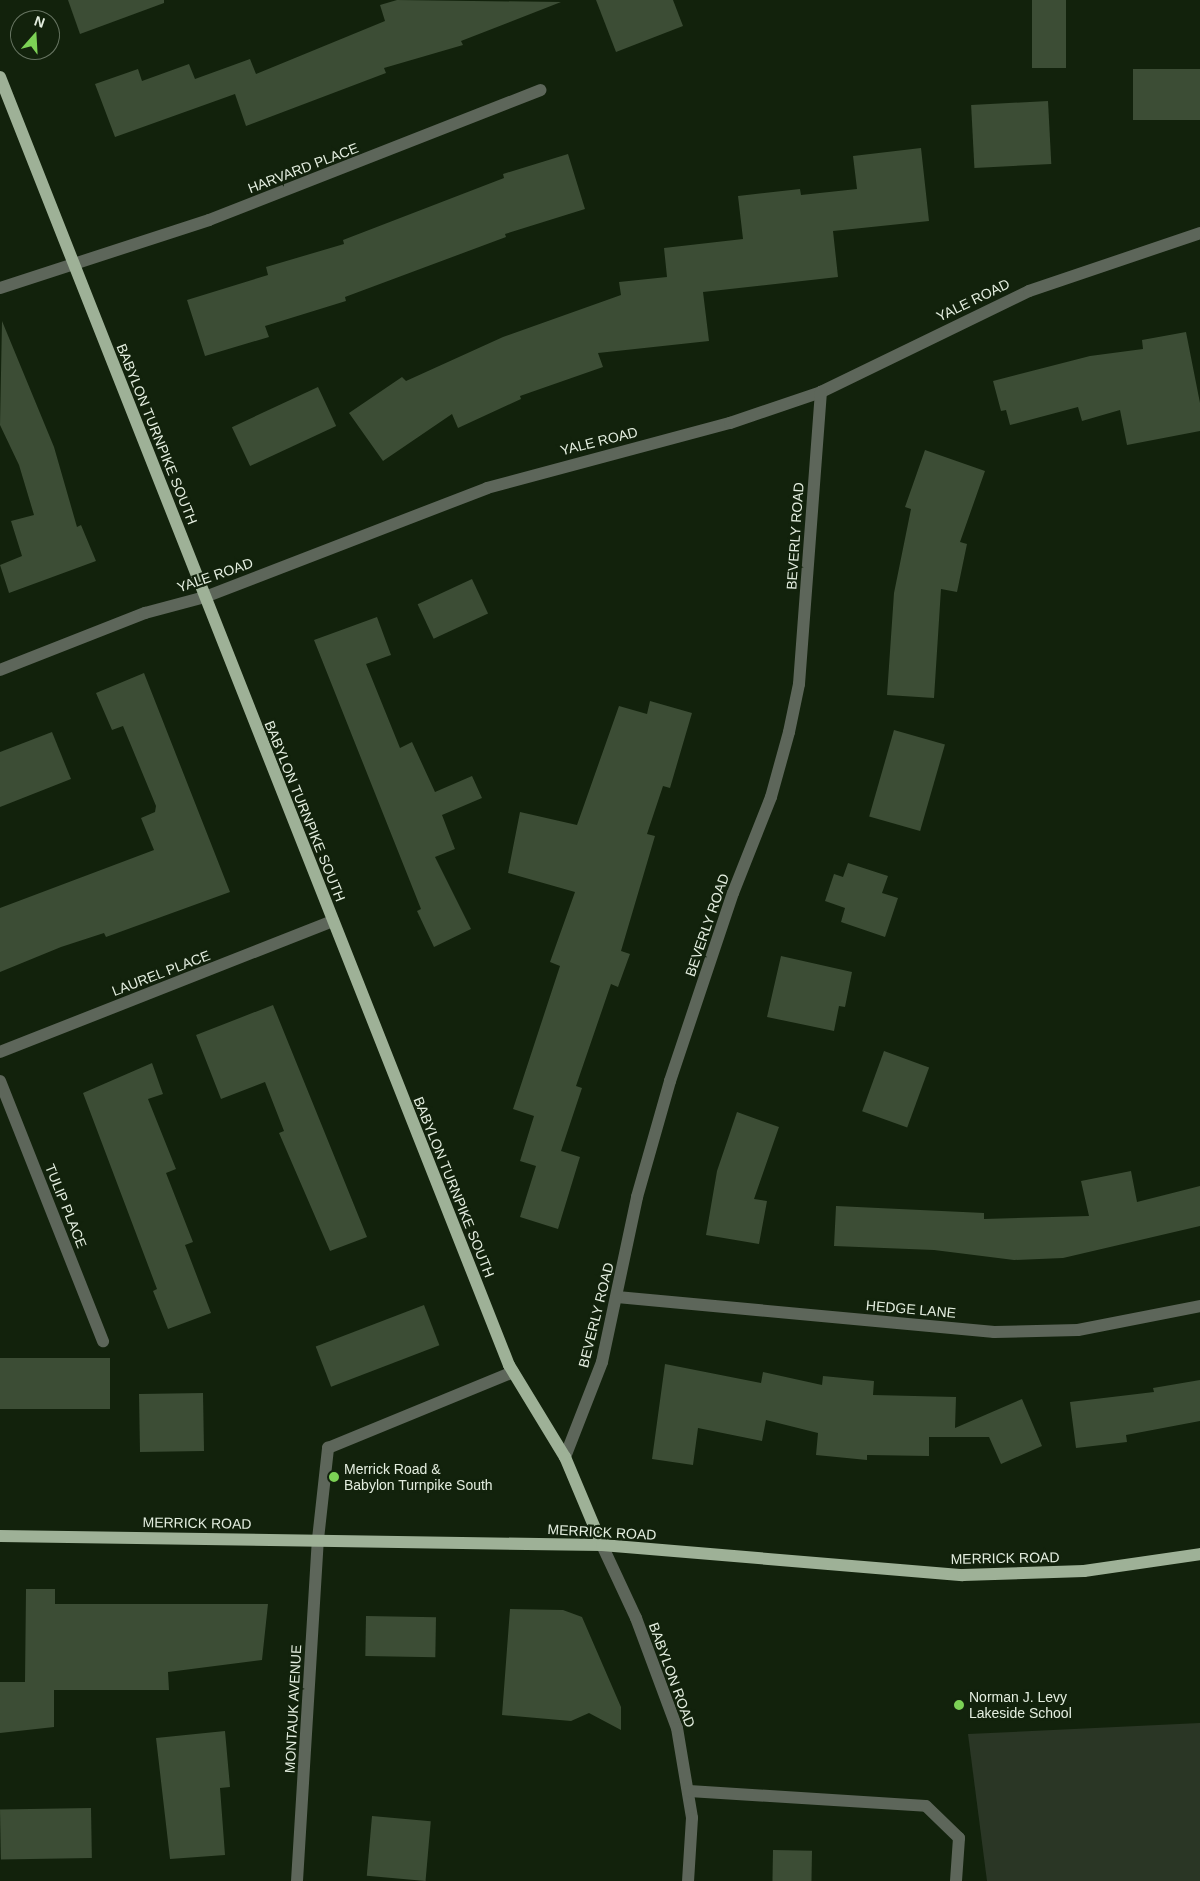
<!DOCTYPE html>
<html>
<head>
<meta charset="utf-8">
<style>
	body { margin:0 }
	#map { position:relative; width:1200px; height:1881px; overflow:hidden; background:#12220c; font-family:Arial,sans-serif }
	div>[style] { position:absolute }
	.green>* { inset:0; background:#2a3625 }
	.building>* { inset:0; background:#3c4d35; transform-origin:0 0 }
	.minor>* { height:12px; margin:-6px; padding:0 6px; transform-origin:6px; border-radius:6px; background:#5d665a }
	.major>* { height:12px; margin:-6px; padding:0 6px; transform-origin:6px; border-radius:6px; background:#9eb197 }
	.dots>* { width:14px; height:14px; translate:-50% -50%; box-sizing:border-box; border:2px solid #12220c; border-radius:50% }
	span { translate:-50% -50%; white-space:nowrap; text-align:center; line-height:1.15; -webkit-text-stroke:4.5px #12220c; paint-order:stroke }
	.street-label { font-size:14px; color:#e4eee0 }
	.poi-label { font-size:14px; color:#e4eee0 }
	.left { translate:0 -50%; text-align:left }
	.north { position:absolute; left:10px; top:10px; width:50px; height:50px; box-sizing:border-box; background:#12220c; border:1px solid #667461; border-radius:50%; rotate:19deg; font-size:14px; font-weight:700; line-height:20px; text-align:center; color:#e4eee0 }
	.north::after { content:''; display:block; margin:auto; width:18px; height:22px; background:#7cd155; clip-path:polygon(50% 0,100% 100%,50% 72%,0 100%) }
</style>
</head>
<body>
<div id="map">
	<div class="green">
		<i style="clip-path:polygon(1200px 1723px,1200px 1881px,987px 1881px,968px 1734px)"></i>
	</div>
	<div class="building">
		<i style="clip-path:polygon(68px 0,164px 0,164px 3px,80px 34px)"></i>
		<i style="clip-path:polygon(397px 0,561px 2px,461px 41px,463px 45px,384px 68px,386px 73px,246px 126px,235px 94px,115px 137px,95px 84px,138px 69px,142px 81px,189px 64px,195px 79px,250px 59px,256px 74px,385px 21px,380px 5px)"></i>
		<i style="clip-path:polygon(596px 0,673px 0,683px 26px,616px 52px)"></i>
		<i style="left:1032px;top:0;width:34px;height:68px"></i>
		<i style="left:1200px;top:69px;width:51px;height:67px;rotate:90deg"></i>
		<i style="left:1048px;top:101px;width:63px;height:77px;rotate:87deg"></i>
		<i style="clip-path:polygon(921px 148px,929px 221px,833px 231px,838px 277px,703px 292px,709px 341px,598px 353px,603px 367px,520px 396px,521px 399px,458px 428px,452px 414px,383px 461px,349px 413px,402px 377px,406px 381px,503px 337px,621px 295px,619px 282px,667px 277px,664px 248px,743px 239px,738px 196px,800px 189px,801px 195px,857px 189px,853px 156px)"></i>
		<i style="clip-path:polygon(568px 154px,585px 209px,505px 234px,506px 237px,345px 297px,346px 301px,265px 326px,269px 337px,205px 356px,187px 300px,268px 275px,266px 267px,344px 244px,343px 240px,504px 178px,503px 174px)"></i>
		<i style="clip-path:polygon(2px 321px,54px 447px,77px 527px,81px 525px,96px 561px,9px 593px,0 565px,22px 556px,11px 521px,34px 515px,19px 465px,0 425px)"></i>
		<i style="clip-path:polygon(1186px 332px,1200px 403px,1200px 431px,1127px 445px,1120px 410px,1082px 421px,1078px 407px,1010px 425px,1006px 410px,1001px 411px,993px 381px,1090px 356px,1143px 349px,1142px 340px)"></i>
		<i style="left:318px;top:387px;width:43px;height:95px;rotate:65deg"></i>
		<i style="clip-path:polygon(925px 450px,985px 471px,960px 542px,967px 544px,957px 592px,941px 589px,934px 698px,887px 695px,894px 593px,911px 509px,905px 507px)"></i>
		<i style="left:472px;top:579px;width:38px;height:60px;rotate:65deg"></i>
		<i style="clip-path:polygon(377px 617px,391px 655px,366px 664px,400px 748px,412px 742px,435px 792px,472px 776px,482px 798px,442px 815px,455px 849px,435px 857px,471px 929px,434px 947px,417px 911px,421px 909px,314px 640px)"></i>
		<i style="clip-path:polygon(144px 673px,230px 892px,106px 937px,104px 933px,61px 947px,0 972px,0 908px,154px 850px,141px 818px,155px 812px,156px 806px,123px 726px,112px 730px,96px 693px)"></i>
		<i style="clip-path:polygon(650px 701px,692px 713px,670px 788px,663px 786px,647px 834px,655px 836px,621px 951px,630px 954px,618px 987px,611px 984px,576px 1086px,582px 1088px,561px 1151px,580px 1157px,558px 1229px,520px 1217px,536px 1166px,520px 1161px,534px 1116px,513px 1109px,560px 966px,550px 962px,575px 892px,508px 873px,520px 812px,577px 825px,619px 706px,647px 714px)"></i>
		<i style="left:894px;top:730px;width:53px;height:90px;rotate:16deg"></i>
		<i style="clip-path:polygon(52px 732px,71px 779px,0 807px,0 752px)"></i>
		<i style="clip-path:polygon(848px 863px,888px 876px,882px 893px,898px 898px,885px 937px,841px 922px,845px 908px,825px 901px,834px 874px,843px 877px)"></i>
		<i style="clip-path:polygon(781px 956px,852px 972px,845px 1007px,839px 1006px,834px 1031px,767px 1017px)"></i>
		<i style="clip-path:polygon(273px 1005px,367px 1237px,330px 1251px,279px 1133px,284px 1131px,265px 1082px,221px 1099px,196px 1035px)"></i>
		<i style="left:884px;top:1051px;width:48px;height:64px;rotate:20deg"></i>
		<i style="clip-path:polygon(152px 1063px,163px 1094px,148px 1099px,176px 1169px,166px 1173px,193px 1242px,185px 1245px,211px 1313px,168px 1329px,153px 1291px,157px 1289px,83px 1093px)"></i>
		<i style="clip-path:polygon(737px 1112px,779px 1127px,754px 1199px,767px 1201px,759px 1244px,706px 1235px,717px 1171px)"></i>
		<i style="clip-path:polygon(1131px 1171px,1137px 1202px,1200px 1186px,1200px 1226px,1063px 1258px,1014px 1260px,934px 1250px,834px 1246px,836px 1206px,984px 1213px,984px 1219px,1089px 1216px,1081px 1181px)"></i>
		<i style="left:424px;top:1305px;width:43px;height:116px;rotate:69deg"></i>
		<i style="left:0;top:1358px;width:110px;height:51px"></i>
		<i style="clip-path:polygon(665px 1364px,761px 1383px,763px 1372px,822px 1385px,823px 1376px,874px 1381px,873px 1395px,956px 1397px,955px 1428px,1022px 1399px,1042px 1446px,1001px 1464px,989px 1437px,929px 1437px,929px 1456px,867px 1455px,867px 1460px,816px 1455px,818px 1433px,766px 1420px,762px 1441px,698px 1428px,693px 1465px,652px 1459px)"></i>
		<i style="clip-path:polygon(1200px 1380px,1200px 1421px,1126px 1435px,1127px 1442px,1076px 1448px,1070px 1402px,1154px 1392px,1153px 1388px)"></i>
		<i style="left:203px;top:1393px;width:58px;height:64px;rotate:89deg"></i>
		<i style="clip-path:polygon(26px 1589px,55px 1589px,55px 1604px,268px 1604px,262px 1660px,168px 1672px,169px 1690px,54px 1690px,54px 1727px,0 1733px,0 1682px,25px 1682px)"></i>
		<i style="clip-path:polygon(510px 1609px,563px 1610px,582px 1617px,621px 1707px,621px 1730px,589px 1713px,571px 1721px,502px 1715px)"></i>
		<i style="left:366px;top:1616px;width:70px;height:40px;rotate:1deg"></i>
		<i style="clip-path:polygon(225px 1731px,230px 1787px,220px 1788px,225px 1855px,170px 1859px,156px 1738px)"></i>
		<i style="left:91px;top:1808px;width:50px;height:91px;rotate:89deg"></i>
		<i style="left:372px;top:1816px;width:59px;height:60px;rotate:5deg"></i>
		<i style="left:773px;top:1850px;width:39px;height:31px;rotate:1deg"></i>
	</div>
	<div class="minor">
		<i style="left:0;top:288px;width:220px;rotate:-18deg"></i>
		<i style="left:209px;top:220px;width:356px;rotate:-21.4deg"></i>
		<i style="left:0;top:670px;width:156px;rotate:-21.5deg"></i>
		<i style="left:145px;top:613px;width:62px;rotate:-14.9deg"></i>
		<i style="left:205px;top:597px;width:302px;rotate:-21.1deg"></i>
		<i style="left:487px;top:488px;width:252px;rotate:-15deg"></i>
		<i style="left:730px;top:423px;width:96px;rotate:-18.8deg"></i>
		<i style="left:821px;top:392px;width:231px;rotate:-25.9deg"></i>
		<i style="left:1029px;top:291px;width:181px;rotate:-18.7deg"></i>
		<i style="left:0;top:1052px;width:358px;rotate:-21.5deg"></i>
		<i style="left:0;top:1081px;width:280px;rotate:68.4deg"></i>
		<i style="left:617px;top:1297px;width:379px;rotate:5.3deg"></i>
		<i style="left:994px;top:1332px;width:84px;rotate:-1.4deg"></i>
		<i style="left:1078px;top:1330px;width:124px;rotate:-11.1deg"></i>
		<i style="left:565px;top:1457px;width:102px;rotate:-68.7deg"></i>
		<i style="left:602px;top:1362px;width:169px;rotate:-78deg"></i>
		<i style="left:637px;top:1197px;width:121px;rotate:-74.1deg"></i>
		<i style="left:670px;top:1081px;width:198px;rotate:-71.5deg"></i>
		<i style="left:733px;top:893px;width:103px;rotate:-68.4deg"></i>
		<i style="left:771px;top:797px;width:67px;rotate:-74.5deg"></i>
		<i style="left:789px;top:732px;width:49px;rotate:-78.2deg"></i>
		<i style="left:799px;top:684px;width:293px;rotate:-85.7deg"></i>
		<i style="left:602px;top:1545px;width:81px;rotate:65deg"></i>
		<i style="left:636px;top:1618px;width:117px;rotate:69.6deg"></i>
		<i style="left:677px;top:1728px;width:91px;rotate:80.5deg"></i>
		<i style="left:692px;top:1818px;width:63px;rotate:93.6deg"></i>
		<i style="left:689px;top:1791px;width:237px;rotate:3.6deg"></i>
		<i style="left:926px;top:1806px;width:46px;rotate:44.1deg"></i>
		<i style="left:959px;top:1838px;width:43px;rotate:94deg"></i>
		<i style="left:297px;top:1881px;width:343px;rotate:-86.5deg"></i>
		<i style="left:318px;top:1539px;width:92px;rotate:-83.7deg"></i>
		<i style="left:328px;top:1448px;width:200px;rotate:-22.3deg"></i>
	</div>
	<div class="major">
		<i style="left:0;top:77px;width:1385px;rotate:68.44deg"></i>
		<i style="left:509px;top:1365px;width:108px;rotate:58.7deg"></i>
		<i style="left:565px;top:1457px;width:95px;rotate:67.2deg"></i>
		<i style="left:0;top:1536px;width:602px;rotate:0.86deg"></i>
		<i style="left:602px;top:1545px;width:362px;rotate:4.8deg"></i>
		<i style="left:963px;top:1575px;width:121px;rotate:-1.9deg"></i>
		<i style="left:1084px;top:1571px;width:117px;rotate:-8.3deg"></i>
	</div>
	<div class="dots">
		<i style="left:334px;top:1477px;background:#7cd155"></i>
		<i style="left:959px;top:1705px;background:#7cd155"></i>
	</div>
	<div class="street-label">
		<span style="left:303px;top:168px;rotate:-21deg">HARVARD PLACE</span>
		<span style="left:973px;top:300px;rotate:-26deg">YALE ROAD</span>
		<span style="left:157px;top:434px;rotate:68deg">BABYLON TURNPIKE SOUTH</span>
		<span style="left:599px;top:441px;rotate:-14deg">YALE ROAD</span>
		<span style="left:795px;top:536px;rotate:-86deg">BEVERLY ROAD</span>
		<span style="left:215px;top:575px;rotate:-19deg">YALE ROAD</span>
		<span style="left:305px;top:811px;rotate:68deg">BABYLON TURNPIKE SOUTH</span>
		<span style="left:707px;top:925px;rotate:-71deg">BEVERLY ROAD</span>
		<span style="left:161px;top:973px;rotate:-21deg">LAUREL PLACE</span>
		<span style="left:454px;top:1187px;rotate:68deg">BABYLON TURNPIKE SOUTH</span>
		<span style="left:66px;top:1206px;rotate:68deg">TULIP PLACE</span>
		<span style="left:911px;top:1309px;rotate:5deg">HEDGE LANE</span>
		<span style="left:596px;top:1315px;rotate:-76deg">BEVERLY ROAD</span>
		<span style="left:197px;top:1523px;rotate:1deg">MERRICK ROAD</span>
		<span style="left:602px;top:1532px;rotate:3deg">MERRICK ROAD</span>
		<span style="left:1005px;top:1558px;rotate:-1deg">MERRICK ROAD</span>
		<span style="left:672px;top:1675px;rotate:70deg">BABYLON ROAD</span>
		<span style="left:293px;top:1709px;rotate:-87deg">MONTAUK AVENUE</span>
	</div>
	<div class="poi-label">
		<span class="left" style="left:344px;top:1477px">Merrick Road &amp;<br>Babylon Turnpike South</span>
		<span class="left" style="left:969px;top:1705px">Norman J. Levy<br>Lakeside School</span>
	</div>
	<div class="north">N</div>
</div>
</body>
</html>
